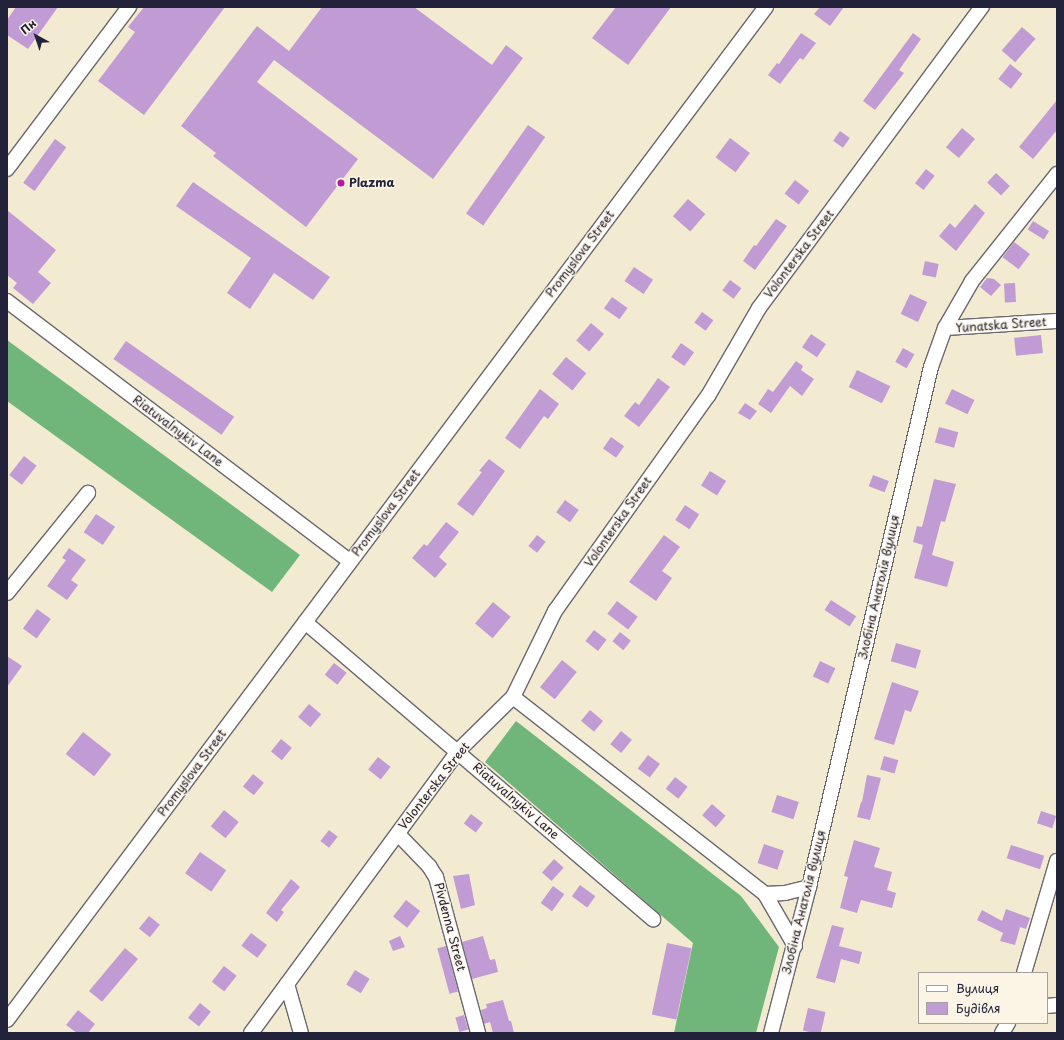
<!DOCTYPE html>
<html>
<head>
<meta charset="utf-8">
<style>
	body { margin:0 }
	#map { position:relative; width:1064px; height:1040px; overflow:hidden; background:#f3ebd1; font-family:"Playpen Sans",sans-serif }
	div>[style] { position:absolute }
	.forest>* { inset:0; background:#70b579 }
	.building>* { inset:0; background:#c19bd3; transform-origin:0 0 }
	.roads { filter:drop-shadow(1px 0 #6b6870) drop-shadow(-1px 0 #6b6870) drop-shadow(0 1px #6b6870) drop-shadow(0 -1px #6b6870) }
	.minor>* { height:14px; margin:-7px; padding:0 7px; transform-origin:7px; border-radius:7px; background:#fff }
	.dots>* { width:11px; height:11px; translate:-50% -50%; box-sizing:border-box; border:2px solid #fcf5e5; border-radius:50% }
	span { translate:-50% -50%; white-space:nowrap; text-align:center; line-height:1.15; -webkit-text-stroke:3px #fcf5e5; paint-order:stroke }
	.poi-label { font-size:12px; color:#22223b; font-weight:700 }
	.left { translate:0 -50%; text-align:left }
	.street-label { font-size:12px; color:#22223b }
	.frame { position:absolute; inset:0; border:8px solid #22223b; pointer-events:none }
	.legend { position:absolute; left:918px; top:972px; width:130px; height:52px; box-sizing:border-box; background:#fcf5e5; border:1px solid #a5a1a1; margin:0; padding:5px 7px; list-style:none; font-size:12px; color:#22223b }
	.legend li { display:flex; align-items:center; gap:8px; height:20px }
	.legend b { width:20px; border:1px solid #a5a1a1 }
	.north { position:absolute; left:16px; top:16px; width:40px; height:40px; -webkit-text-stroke:3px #fcf5e5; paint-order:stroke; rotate:320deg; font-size:11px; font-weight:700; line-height:16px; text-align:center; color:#22223b }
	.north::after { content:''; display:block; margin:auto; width:14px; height:18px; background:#22223b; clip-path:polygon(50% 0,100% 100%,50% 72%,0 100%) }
</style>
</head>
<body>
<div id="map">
	<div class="forest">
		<i style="clip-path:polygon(7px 340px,300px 555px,272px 592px,7px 401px)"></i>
		<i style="clip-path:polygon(516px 721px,741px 896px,779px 947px,756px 1033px,674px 1033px,693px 943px,485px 762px)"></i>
	</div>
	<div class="building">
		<i style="clip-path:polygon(16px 7px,58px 7px,28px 49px,7px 35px,7px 20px)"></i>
		<i style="clip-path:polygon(144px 7px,225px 7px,144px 115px,98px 81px,135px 32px,128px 27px)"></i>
		<i style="clip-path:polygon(322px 7px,414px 7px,492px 65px,506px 45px,523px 58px,433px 179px,274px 60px,257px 82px,358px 159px,306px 227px,213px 156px,216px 153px,181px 126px,257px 26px,289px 51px)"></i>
		<i style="clip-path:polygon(616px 7px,671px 7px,628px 65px,592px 38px)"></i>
		<i style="clip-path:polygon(820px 7px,844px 7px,830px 26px,814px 14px)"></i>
		<i style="left:1022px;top:27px;width:18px;height:31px;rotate:41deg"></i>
		<i style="clip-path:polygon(801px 33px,816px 43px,803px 60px,800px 58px,780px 84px,768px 75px,777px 63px,779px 64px)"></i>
		<i style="clip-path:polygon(913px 33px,921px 39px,899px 70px,904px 73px,875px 110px,863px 101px)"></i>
		<i style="left:1010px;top:64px;width:16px;height:19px;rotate:38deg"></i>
		<i style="clip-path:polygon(1057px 100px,1057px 130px,1033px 159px,1019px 147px)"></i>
		<i style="left:528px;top:125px;width:21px;height:108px;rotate:35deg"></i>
		<i style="left:962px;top:128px;width:17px;height:25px;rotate:40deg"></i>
		<i style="left:840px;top:131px;width:12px;height:12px;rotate:35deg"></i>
		<i style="left:730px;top:138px;width:25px;height:24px;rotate:37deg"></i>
		<i style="left:55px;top:139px;width:14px;height:54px;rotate:36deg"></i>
		<i style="left:926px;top:169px;width:11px;height:18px;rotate:38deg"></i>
		<i style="left:996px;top:173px;width:19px;height:13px;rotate:43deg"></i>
		<i style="left:795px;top:180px;width:18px;height:17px;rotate:38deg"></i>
		<i style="clip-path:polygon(193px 182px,330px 277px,313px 300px,274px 273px,250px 309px,227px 293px,251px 258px,176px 206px)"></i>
		<i style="left:688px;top:199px;width:23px;height:23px;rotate:41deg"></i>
		<i style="clip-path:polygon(975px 204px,985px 213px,956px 251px,939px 236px,950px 223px,955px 228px)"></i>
		<i style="clip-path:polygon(7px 210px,56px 250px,38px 272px,51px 283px,33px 304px,13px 288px,17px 283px,7px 275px)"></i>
		<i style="clip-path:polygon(776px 219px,787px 226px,755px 270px,743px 261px,754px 245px,756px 246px)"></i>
		<i style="left:1033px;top:221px;width:19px;height:10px;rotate:32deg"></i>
		<i style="left:1014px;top:242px;width:20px;height:19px;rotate:37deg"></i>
		<i style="left:925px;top:261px;width:14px;height:14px;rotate:12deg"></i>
		<i style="left:634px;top:267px;width:23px;height:17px;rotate:34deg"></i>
		<i style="clip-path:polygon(987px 278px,994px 279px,1001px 285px,991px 296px,980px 287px)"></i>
		<i style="left:730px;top:280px;width:14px;height:13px;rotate:36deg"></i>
		<i style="left:1015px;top:283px;width:19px;height:11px;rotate:87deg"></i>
		<i style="left:910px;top:294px;width:19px;height:22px;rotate:25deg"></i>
		<i style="left:612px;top:297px;width:19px;height:14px;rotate:35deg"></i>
		<i style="left:702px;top:312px;width:14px;height:13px;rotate:36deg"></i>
		<i style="left:591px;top:323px;width:17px;height:23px;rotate:40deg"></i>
		<i style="left:811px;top:334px;width:18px;height:16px;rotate:34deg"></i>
		<i style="left:1041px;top:335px;width:18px;height:27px;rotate:84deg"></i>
		<i style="left:126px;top:341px;width:132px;height:22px;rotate:35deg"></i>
		<i style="left:681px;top:343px;width:16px;height:17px;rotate:35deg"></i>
		<i style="left:903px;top:348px;width:13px;height:16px;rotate:29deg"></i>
		<i style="left:566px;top:357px;width:26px;height:22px;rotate:39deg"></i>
		<i style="clip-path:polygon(796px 361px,803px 366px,801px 370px,814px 379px,802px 396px,790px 386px,771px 413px,758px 404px,768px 389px,773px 392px)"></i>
		<i style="left:857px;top:370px;width:37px;height:19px;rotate:26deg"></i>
		<i style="clip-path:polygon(658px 378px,670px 387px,639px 427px,624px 416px,635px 402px,639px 405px)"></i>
		<i style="clip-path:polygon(540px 389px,559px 404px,548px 419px,544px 416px,520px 449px,505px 438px)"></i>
		<i style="left:952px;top:389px;width:25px;height:16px;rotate:26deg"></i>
		<i style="clip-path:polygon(745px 403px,757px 411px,750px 420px,738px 413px)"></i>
		<i style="left:939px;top:427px;width:20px;height:16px;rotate:15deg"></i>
		<i style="left:611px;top:437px;width:16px;height:14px;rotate:35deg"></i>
		<i style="left:24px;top:456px;width:16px;height:24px;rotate:38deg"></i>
		<i style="clip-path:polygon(489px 459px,505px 471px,473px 516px,457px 504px,482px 472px,479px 471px)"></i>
		<i style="left:710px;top:471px;width:19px;height:17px;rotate:32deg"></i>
		<i style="left:873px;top:475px;width:17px;height:12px;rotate:21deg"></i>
		<i style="clip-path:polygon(934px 479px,956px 484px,945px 522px,941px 521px,932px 555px,954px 562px,947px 587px,914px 578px,923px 545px,913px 542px,917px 526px,922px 527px)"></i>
		<i style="left:565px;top:500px;width:17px;height:15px;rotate:36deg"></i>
		<i style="left:685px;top:505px;width:17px;height:18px;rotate:33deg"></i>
		<i style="left:96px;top:514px;width:23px;height:22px;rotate:34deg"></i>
		<i style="clip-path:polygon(446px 522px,459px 532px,439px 557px,447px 564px,435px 578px,412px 558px,424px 544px,427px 546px)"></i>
		<i style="left:537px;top:535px;width:11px;height:14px;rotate:38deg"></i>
		<i style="clip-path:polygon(664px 535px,680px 547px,662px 571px,672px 578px,656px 601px,629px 582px)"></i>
		<i style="clip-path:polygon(69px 548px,86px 560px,71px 580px,78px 585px,67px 600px,47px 586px,66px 560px,62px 558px)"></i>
		<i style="left:831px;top:600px;width:30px;height:12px;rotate:33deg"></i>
		<i style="left:617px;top:601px;width:26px;height:16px;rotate:37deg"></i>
		<i style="left:493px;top:602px;width:23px;height:28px;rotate:40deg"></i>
		<i style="left:37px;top:609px;width:17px;height:24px;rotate:36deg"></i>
		<i style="left:594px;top:630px;width:16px;height:14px;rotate:38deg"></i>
		<i style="left:620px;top:632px;width:14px;height:12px;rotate:39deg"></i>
		<i style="left:896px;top:643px;width:26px;height:19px;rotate:16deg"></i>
		<i style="clip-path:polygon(7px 656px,22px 666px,7px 687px)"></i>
		<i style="left:562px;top:660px;width:19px;height:35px;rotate:39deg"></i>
		<i style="left:820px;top:661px;width:17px;height:17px;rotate:25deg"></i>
		<i style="left:334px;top:663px;width:16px;height:15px;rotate:38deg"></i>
		<i style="clip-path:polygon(892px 682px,919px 691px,911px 712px,905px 710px,894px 745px,874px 739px)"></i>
		<i style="left:309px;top:704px;width:16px;height:17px;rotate:40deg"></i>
		<i style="left:590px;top:710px;width:17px;height:14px;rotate:40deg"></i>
		<i style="left:621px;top:731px;width:14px;height:17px;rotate:39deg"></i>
		<i style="left:83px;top:732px;width:36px;height:28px;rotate:38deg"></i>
		<i style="left:281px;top:739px;width:14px;height:16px;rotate:39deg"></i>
		<i style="left:648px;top:755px;width:15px;height:17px;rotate:37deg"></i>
		<i style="left:884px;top:756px;width:15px;height:14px;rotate:16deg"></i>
		<i style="left:378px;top:757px;width:16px;height:16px;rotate:38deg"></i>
		<i style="left:253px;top:774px;width:14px;height:16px;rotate:39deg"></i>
		<i style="clip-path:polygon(867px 775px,881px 778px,870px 820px,857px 817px,861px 802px,862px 802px)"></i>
		<i style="left:675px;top:777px;width:16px;height:15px;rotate:38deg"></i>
		<i style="left:777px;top:795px;width:23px;height:18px;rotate:18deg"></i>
		<i style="left:712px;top:804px;width:18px;height:15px;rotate:41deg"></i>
		<i style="left:224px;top:810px;width:19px;height:21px;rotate:39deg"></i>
		<i style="left:1041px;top:811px;width:16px;height:13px;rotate:18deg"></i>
		<i style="left:471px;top:814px;width:15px;height:12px;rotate:37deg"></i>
		<i style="left:329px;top:830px;width:11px;height:14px;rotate:38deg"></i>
		<i style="clip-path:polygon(854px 840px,880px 848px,874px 867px,892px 872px,887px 890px,896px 893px,892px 908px,861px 900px,857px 913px,840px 908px,848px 877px,844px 876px)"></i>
		<i style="left:764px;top:844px;width:21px;height:20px;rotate:19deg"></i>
		<i style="left:1011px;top:845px;width:35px;height:14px;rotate:18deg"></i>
		<i style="left:200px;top:852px;width:32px;height:26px;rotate:35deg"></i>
		<i style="left:554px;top:859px;width:13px;height:18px;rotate:42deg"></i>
		<i style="clip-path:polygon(469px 874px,475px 905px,461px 909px,453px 876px)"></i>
		<i style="clip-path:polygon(291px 879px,300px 887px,281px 910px,284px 912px,277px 922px,266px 913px)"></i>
		<i style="left:580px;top:885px;width:19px;height:14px;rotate:36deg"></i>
		<i style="left:553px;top:886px;width:14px;height:21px;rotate:36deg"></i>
		<i style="left:406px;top:900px;width:18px;height:21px;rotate:38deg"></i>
		<i style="clip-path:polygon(1006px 909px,1030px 918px,1026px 929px,1020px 927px,1015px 945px,1000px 941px,1003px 933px,977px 920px,982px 910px,1002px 921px)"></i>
		<i style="left:149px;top:916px;width:14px;height:16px;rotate:39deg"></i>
		<i style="clip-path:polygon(832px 925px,844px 928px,839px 946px,862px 952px,859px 964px,841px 959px,835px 983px,816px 978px)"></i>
		<i style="left:251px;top:933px;width:20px;height:16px;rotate:37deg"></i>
		<i style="clip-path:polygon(400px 936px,405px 947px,393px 951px,389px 941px)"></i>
		<i style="clip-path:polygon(483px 936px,490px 960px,495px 959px,498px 972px,472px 979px,462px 942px)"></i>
		<i style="left:667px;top:943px;width:25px;height:73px;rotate:12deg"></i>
		<i style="left:446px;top:946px;width:47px;height:9px;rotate:75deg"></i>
		<i style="left:125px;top:948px;width:17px;height:56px;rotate:40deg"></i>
		<i style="left:224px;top:966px;width:16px;height:20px;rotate:38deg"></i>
		<i style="left:355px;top:970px;width:17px;height:17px;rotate:31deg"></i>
		<i style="clip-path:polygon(503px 1000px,509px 1021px,511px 1021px,514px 1033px,493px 1033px,490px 1022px,484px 1024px,481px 1010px,487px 1008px,486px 1004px)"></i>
		<i style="left:200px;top:1003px;width:14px;height:19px;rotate:39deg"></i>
		<i style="left:808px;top:1008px;width:18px;height:23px;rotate:13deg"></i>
		<i style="clip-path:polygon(78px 1010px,95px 1024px,88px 1033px,77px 1033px,66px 1025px)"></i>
		<i style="left:464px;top:1015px;width:15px;height:9px;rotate:74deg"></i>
	</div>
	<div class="roads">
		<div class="minor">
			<i style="left:7px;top:169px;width:203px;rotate:-53deg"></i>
			<i style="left:7px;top:301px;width:430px;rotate:37.2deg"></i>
			<i style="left:945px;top:328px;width:112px;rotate:-3.6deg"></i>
			<i style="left:7px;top:593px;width:129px;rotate:-51deg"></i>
			<i style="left:305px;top:622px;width:458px;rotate:40.5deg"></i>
			<i style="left:513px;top:697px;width:320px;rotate:38deg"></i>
			<i style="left:765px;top:894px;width:60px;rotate:60deg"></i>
			<i style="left:398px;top:834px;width:45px;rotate:45.9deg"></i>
			<i style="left:429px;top:866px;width:13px;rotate:58deg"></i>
			<i style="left:436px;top:877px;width:162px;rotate:74.9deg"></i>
			<i style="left:765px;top:894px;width:20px;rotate:-3deg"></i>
			<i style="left:785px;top:893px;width:25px;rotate:-14deg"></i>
			<i style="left:1024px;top:973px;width:117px;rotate:-73.6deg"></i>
			<i style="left:287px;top:984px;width:51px;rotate:74.1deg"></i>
			<i style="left:1047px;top:1006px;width:10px;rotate:-6deg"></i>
			<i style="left:7px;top:1020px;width:1266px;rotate:-53.16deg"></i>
			<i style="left:251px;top:1033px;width:350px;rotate:-53.7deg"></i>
			<i style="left:458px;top:751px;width:77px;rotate:-44.5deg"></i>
			<i style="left:513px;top:697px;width:96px;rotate:-64deg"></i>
			<i style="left:555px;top:611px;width:264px;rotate:-54.6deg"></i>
			<i style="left:708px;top:396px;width:102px;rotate:-59.9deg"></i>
			<i style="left:759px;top:308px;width:375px;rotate:-53.5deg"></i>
			<i style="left:771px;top:1033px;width:151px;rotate:-75.4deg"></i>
			<i style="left:809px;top:887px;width:534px;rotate:-76.8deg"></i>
			<i style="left:931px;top:367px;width:41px;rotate:-70.3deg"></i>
			<i style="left:945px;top:328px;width:54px;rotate:-60.1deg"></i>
			<i style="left:972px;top:281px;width:137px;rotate:-51.5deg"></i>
			<i style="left:1002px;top:1033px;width:12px;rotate:-59deg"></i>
		</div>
	</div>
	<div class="dots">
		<i style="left:341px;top:183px;background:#b5179e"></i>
	</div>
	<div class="poi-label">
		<span class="left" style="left:349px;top:183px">Plazma</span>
	</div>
	<div class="street-label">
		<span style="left:580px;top:254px;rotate:-53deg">Promyslova Street</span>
		<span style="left:799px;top:254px;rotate:-53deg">Volonterska Street</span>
		<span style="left:1001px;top:325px;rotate:-4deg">Yunatska Street</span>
		<span style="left:178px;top:431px;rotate:37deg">Riatuvalnykiv Lane</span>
		<span style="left:386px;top:513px;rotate:-53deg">Promyslova Street</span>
		<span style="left:618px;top:522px;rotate:-55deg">Volonterska Street</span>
		<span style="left:879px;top:587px;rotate:-77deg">Злобіна Анатолія вулиця</span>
		<span style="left:192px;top:773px;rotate:-53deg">Promyslova Street</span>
		<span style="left:434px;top:786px;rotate:-52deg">Volonterska Street</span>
		<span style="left:516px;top:801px;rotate:41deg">Riatuvalnykiv Lane</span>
		<span style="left:804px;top:902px;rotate:-76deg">Злобіна Анатолія вулиця</span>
		<span style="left:450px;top:927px;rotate:75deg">Pivdenna Street</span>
	</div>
	<div class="frame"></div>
	<ul class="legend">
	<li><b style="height:5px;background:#fff"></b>Вулиця</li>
	<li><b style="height:11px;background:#c19bd3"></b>Будівля</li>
	</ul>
	<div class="north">Пн</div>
</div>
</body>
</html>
